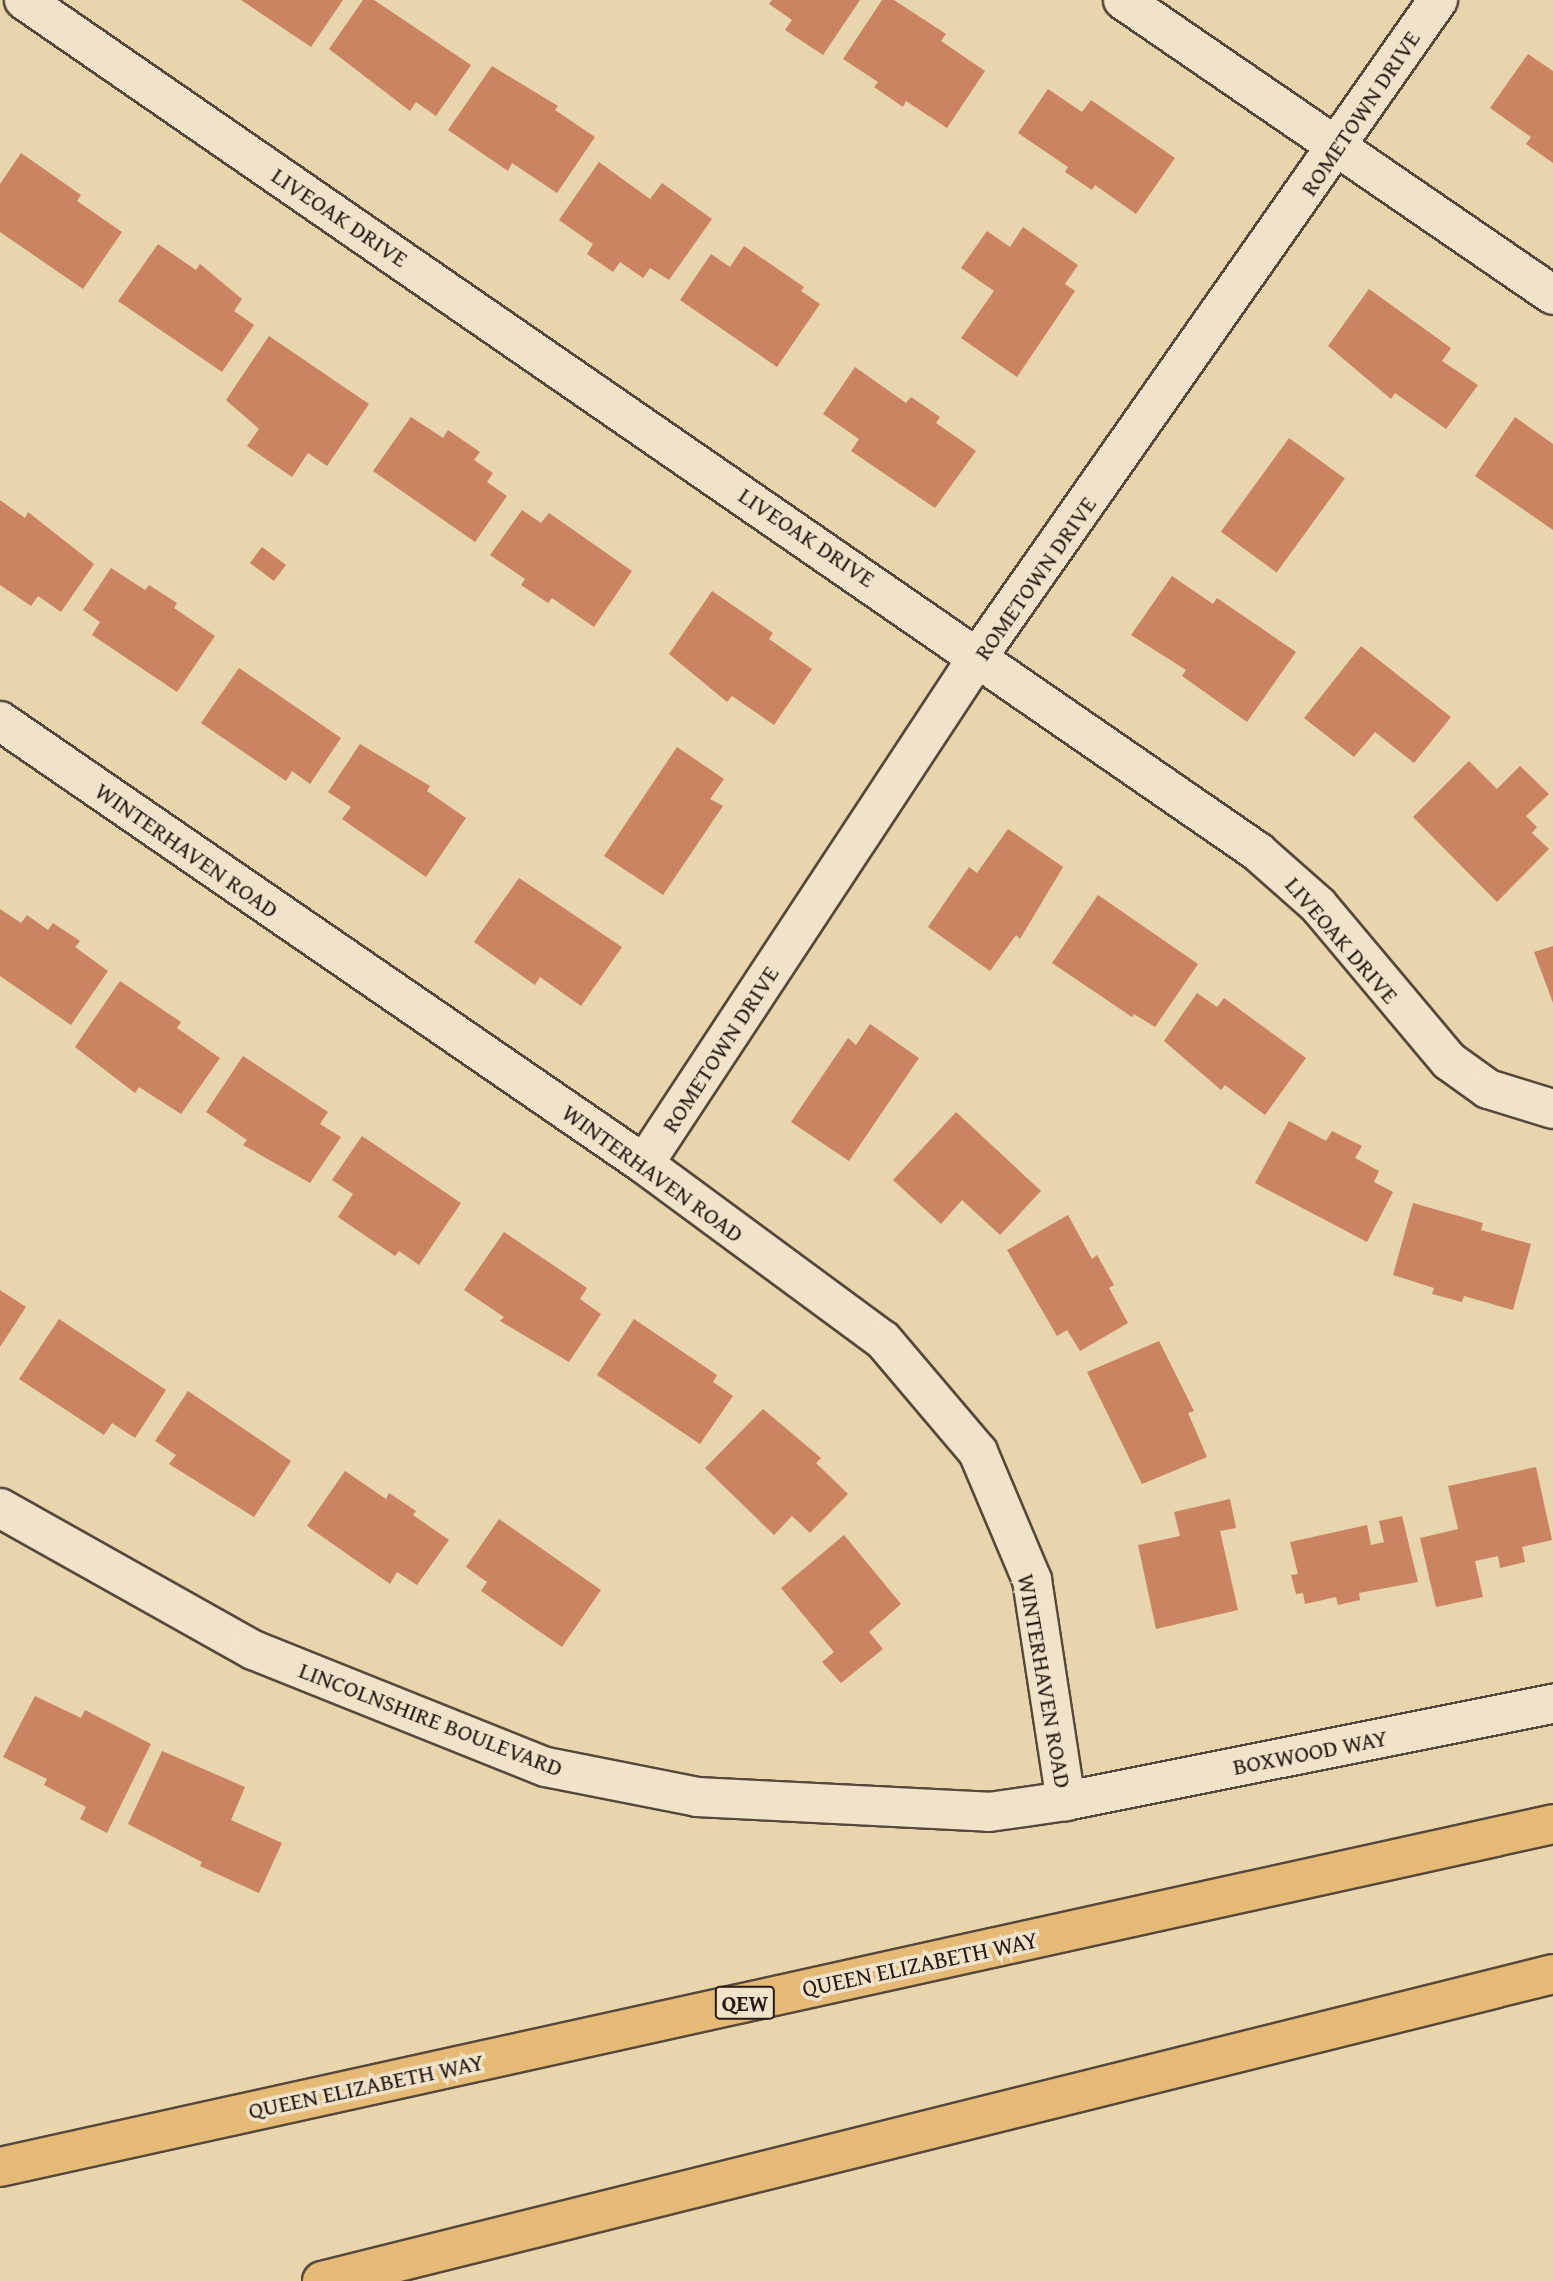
<!DOCTYPE html>
<html>
<head>
<meta charset="utf-8">
<style>
	body { margin:0 }
	#map { position:relative; width:1553px; height:2281px; overflow:hidden; background:#e8d4ad; font-family:"Gentium Book Plus",serif }
	div>[style] { position:absolute }
	.building>* { inset:0; background:#ca8462; transform-origin:0 0 }
	.roads { filter:drop-shadow(2px 0 #56483a) drop-shadow(-2px 0 #56483a) drop-shadow(0 2px #56483a) drop-shadow(0 -2px #56483a) }
	.minor>* { height:38px; margin:-19px; padding:0 19px; transform-origin:19px; border-radius:19px; background:#f0e3ca }
	.highway>* { height:38px; margin:-19px; padding:0 19px; transform-origin:19px; border-radius:19px; background:#e4ba76 }
	span { translate:-50% -50%; white-space:nowrap; text-align:center; line-height:1.15; -webkit-text-stroke:7px #f0e3ca; paint-order:stroke }
	.shield-label span { padding:2px 5px; background:#f0e3ca; border:2px solid; border-radius:5px; -webkit-text-stroke-width:0 }
	.shield-label { font-size:23px; color:#261a13; font-weight:700 }
	.street-label { font-size:24px; color:#261a13 }
</style>
</head>
<body>
<div id="map">
	<div class="building">
		<i style="clip-path:polygon(241px 0,343px 0,311px 47px)"></i>
		<i style="clip-path:polygon(363px 0,374px 0,471px 65px,436px 116px,416px 102px,410px 111px,329px 49px)"></i>
		<i style="clip-path:polygon(772px 0,860px 0,823px 55px,785px 30px,792px 20px,769px 4px)"></i>
		<i style="clip-path:polygon(882px 0,894px 0,946px 34px,941px 41px,985px 71px,947px 128px,906px 101px,903px 107px,874px 87px,878px 82px,843px 59px)"></i>
		<i style="clip-path:polygon(1528px 54px,1553px 71px,1553px 163px,1526px 144px,1531px 137px,1490px 108px)"></i>
		<i style="clip-path:polygon(492px 66px,558px 106px,555px 110px,595px 137px,557px 193px,512px 163px,508px 171px,448px 130px)"></i>
		<i style="clip-path:polygon(1048px 89px,1082px 112px,1091px 100px,1175px 158px,1136px 214px,1095px 185px,1092px 190px,1065px 172px,1068px 167px,1018px 133px)"></i>
		<i style="clip-path:polygon(21px 153px,81px 195px,77px 201px,122px 232px,83px 289px,0 232px,0 184px)"></i>
		<i style="clip-path:polygon(599px 162px,650px 199px,662px 183px,712px 219px,669px 280px,650px 268px,643px 278px,620px 262px,613px 272px,587px 254px,593px 244px,559px 220px)"></i>
		<i style="clip-path:polygon(1023px 227px,1078px 265px,1065px 284px,1075px 291px,1017px 377px,961px 338px,994px 291px,961px 268px,987px 231px,1010px 247px)"></i>
		<i style="clip-path:polygon(158px 244px,196px 270px,200px 264px,242px 299px,234px 311px,254px 325px,222px 372px,118px 301px)"></i>
		<i style="clip-path:polygon(744px 246px,804px 287px,801px 291px,820px 304px,777px 367px,680px 300px,711px 254px,730px 267px)"></i>
		<i style="clip-path:polygon(1369px 289px,1451px 348px,1442px 361px,1478px 385px,1446px 429px,1395px 393px,1391px 399px,1328px 346px)"></i>
		<i style="clip-path:polygon(269px 336px,369px 404px,327px 466px,308px 453px,292px 477px,247px 446px,259px 429px,226px 400px)"></i>
		<i style="clip-path:polygon(855px 367px,906px 403px,911px 397px,940px 417px,936px 423px,976px 451px,935px 508px,851px 451px,859px 439px,823px 414px)"></i>
		<i style="clip-path:polygon(411px 417px,443px 438px,448px 430px,480px 452px,474px 460px,493px 473px,487px 482px,507px 496px,475px 542px,373px 471px)"></i>
		<i style="clip-path:polygon(1515px 417px,1553px 444px,1553px 530px,1475px 476px)"></i>
		<i style="left:1289px;top:438px;width:69px;height:116px;rotate:36deg"></i>
		<i style="clip-path:polygon(0 500px,25px 518px,28px 512px,94px 564px,61px 612px,38px 596px,31px 606px,0 585px)"></i>
		<i style="clip-path:polygon(522px 510px,541px 523px,549px 513px,632px 571px,594px 627px,552px 598px,548px 603px,521px 585px,525px 579px,490px 555px)"></i>
		<i style="left:262px;top:547px;width:30px;height:20px;rotate:37deg"></i>
		<i style="clip-path:polygon(111px 568px,145px 590px,149px 585px,177px 603px,174px 608px,215px 636px,177px 692px,92px 635px,100px 622px,83px 610px)"></i>
		<i style="clip-path:polygon(1172px 576px,1213px 604px,1217px 598px,1296px 652px,1247px 722px,1182px 676px,1186px 670px,1131px 635px)"></i>
		<i style="clip-path:polygon(712px 591px,773px 633px,769px 639px,812px 669px,774px 725px,732px 696px,727px 702px,669px 654px)"></i>
		<i style="clip-path:polygon(1361px 646px,1451px 717px,1414px 763px,1375px 732px,1354px 757px,1304px 718px)"></i>
		<i style="clip-path:polygon(239px 668px,341px 738px,310px 784px,292px 771px,286px 781px,201px 723px)"></i>
		<i style="clip-path:polygon(360px 744px,430px 786px,427px 791px,466px 818px,426px 877px,342px 819px,351px 807px,328px 792px)"></i>
		<i style="clip-path:polygon(677px 747px,724px 779px,710px 799px,723px 806px,663px 895px,604px 856px)"></i>
		<i style="clip-path:polygon(1469px 761px,1497px 789px,1520px 766px,1549px 794px,1526px 816px,1537px 827px,1532px 833px,1549px 849px,1497px 902px,1413px 817px)"></i>
		<i style="clip-path:polygon(1008px 829px,1063px 867px,1020px 939px,1016px 935px,990px 971px,928px 927px,969px 867px,977px 873px)"></i>
		<i style="clip-path:polygon(519px 878px,622px 947px,581px 1006px,540px 977px,535px 985px,474px 942px)"></i>
		<i style="clip-path:polygon(1098px 895px,1198px 964px,1155px 1027px,1134px 1014px,1132px 1017px,1052px 963px)"></i>
		<i style="clip-path:polygon(0 909px,21px 923px,27px 915px,48px 930px,53px 923px,80px 941px,75px 947px,108px 971px,71px 1025px,0 976px)"></i>
		<i style="clip-path:polygon(1553px 946px,1553px 1003px,1534px 952px)"></i>
		<i style="clip-path:polygon(120px 981px,181px 1022px,177px 1028px,220px 1058px,181px 1114px,139px 1087px,135px 1093px,75px 1047px)"></i>
		<i style="clip-path:polygon(1197px 993px,1217px 1007px,1224px 998px,1306px 1058px,1265px 1115px,1225px 1085px,1221px 1090px,1164px 1041px)"></i>
		<i style="clip-path:polygon(870px 1024px,919px 1058px,849px 1161px,791px 1122px,848px 1038px,856px 1045px)"></i>
		<i style="clip-path:polygon(243px 1056px,328px 1112px,320px 1124px,341px 1137px,310px 1183px,243px 1145px,247px 1140px,206px 1112px)"></i>
		<i style="clip-path:polygon(956px 1112px,1041px 1191px,1000px 1235px,962px 1200px,941px 1224px,893px 1180px)"></i>
		<i style="clip-path:polygon(1289px 1121px,1326px 1141px,1332px 1131px,1362px 1146px,1355px 1158px,1379px 1171px,1374px 1182px,1393px 1192px,1367px 1242px,1255px 1183px)"></i>
		<i style="clip-path:polygon(362px 1136px,461px 1203px,419px 1265px,399px 1251px,395px 1256px,338px 1217px,353px 1194px,332px 1180px)"></i>
		<i style="clip-path:polygon(1413px 1203px,1483px 1223px,1481px 1230px,1531px 1244px,1513px 1310px,1464px 1296px,1462px 1302px,1432px 1294px,1434px 1288px,1393px 1275px)"></i>
		<i style="clip-path:polygon(1068px 1215px,1092px 1259px,1097px 1255px,1114px 1285px,1109px 1288px,1128px 1323px,1080px 1351px,1067px 1330px,1057px 1336px,1007px 1250px)"></i>
		<i style="clip-path:polygon(504px 1232px,587px 1288px,580px 1299px,601px 1314px,569px 1362px,500px 1321px,504px 1317px,464px 1290px)"></i>
		<i style="clip-path:polygon(0 1290px,26px 1307px,0 1347px)"></i>
		<i style="clip-path:polygon(59px 1319px,166px 1390px,135px 1438px,112px 1423px,104px 1435px,19px 1379px)"></i>
		<i style="clip-path:polygon(634px 1319px,717px 1375px,713px 1382px,733px 1396px,700px 1444px,597px 1375px)"></i>
		<i style="clip-path:polygon(1159px 1341px,1194px 1411px,1188px 1413px,1207px 1457px,1142px 1484px,1087px 1372px)"></i>
		<i style="clip-path:polygon(188px 1391px,291px 1461px,254px 1517px,169px 1464px,176px 1455px,155px 1441px)"></i>
		<i style="clip-path:polygon(763px 1409px,821px 1458px,816px 1463px,848px 1494px,810px 1533px,792px 1516px,774px 1535px,705px 1468px)"></i>
		<i style="clip-path:polygon(1536px 1467px,1552px 1540px,1522px 1547px,1525px 1562px,1500px 1568px,1498px 1556px,1475px 1561px,1483px 1597px,1436px 1607px,1420px 1538px,1458px 1529px,1448px 1486px)"></i>
		<i style="clip-path:polygon(345px 1471px,386px 1499px,389px 1493px,416px 1511px,413px 1515px,449px 1540px,417px 1585px,397px 1572px,390px 1584px,307px 1526px)"></i>
		<i style="clip-path:polygon(1230px 1499px,1236px 1528px,1220px 1531px,1238px 1610px,1156px 1629px,1138px 1545px,1180px 1536px,1174px 1512px)"></i>
		<i style="clip-path:polygon(1402px 1516px,1418px 1582px,1359px 1593px,1360px 1600px,1338px 1605px,1336px 1597px,1305px 1604px,1303px 1593px,1296px 1594px,1291px 1575px,1298px 1574px,1290px 1542px,1367px 1525px,1371px 1545px,1384px 1542px,1379px 1521px)"></i>
		<i style="clip-path:polygon(499px 1519px,601px 1590px,562px 1647px,481px 1591px,487px 1582px,466px 1567px)"></i>
		<i style="clip-path:polygon(844px 1535px,901px 1604px,869px 1632px,883px 1649px,841px 1683px,822px 1662px,834px 1652px,781px 1588px)"></i>
		<i style="clip-path:polygon(35px 1696px,81px 1718px,85px 1710px,151px 1744px,107px 1833px,80px 1819px,86px 1807px,44px 1785px,47px 1779px,3px 1757px)"></i>
		<i style="clip-path:polygon(162px 1751px,245px 1787px,231px 1820px,282px 1843px,259px 1893px,200px 1866px,202px 1862px,128px 1824px)"></i>
	</div>
	<div class="roads">
		<div class="minor">
			<i style="left:24px;top:0;width:1500px;rotate:34.62deg"></i>
			<i style="left:1258px;top:852px;width:80px;rotate:41.5deg"></i>
			<i style="left:1318px;top:905px;width:204px;rotate:50deg"></i>
			<i style="left:1449px;top:1061px;width:48px;rotate:35.7deg"></i>
			<i style="left:1488px;top:1089px;width:68px;rotate:17.1deg"></i>
			<i style="left:1123px;top:0;width:521px;rotate:34.45deg"></i>
			<i style="left:0;top:721px;width:782px;rotate:34.52deg"></i>
			<i style="left:644px;top:1164px;width:297px;rotate:36.4deg"></i>
			<i style="left:883px;top:1340px;width:147px;rotate:49.7deg"></i>
			<i style="left:978px;top:1452px;width:139px;rotate:67.1deg"></i>
			<i style="left:1032px;top:1580px;width:224px;rotate:81.3deg"></i>
			<i style="left:644px;top:1164px;width:609px;rotate:-56.65deg"></i>
			<i style="left:979px;top:655px;width:800px;rotate:-54.98deg"></i>
			<i style="left:0;top:1508px;width:290px;rotate:29.3deg"></i>
			<i style="left:253px;top:1650px;width:315px;rotate:21.8deg"></i>
			<i style="left:546px;top:1767px;width:154px;rotate:11.2deg"></i>
			<i style="left:697px;top:1797px;width:292px;rotate:2.9deg"></i>
			<i style="left:989px;top:1812px;width:78px;rotate:-8.1deg"></i>
			<i style="left:1066px;top:1801px;width:497px;rotate:-11.3deg"></i>
		</div>
		<div class="highway">
			<i style="left:0;top:2167px;width:1590px;rotate:-12.45deg"></i>
			<i style="left:322px;top:2281px;width:1269px;rotate:-14deg"></i>
		</div>
	</div>
	<div class="shield-label">
		<span style="left:745px;top:2003px">QEW</span>
	</div>
	<div class="street-label">
		<span style="left:1360px;top:113px;rotate:-56deg">ROMETOWN DRIVE</span>
		<span style="left:340px;top:217px;rotate:34deg">LIVEOAK DRIVE</span>
		<span style="left:807px;top:537px;rotate:34deg">LIVEOAK DRIVE</span>
		<span style="left:1035px;top:578px;rotate:-55deg">ROMETOWN DRIVE</span>
		<span style="left:187px;top:850px;rotate:35deg">WINTERHAVEN ROAD</span>
		<span style="left:1342px;top:940px;rotate:49deg">LIVEOAK DRIVE</span>
		<span style="left:720px;top:1049px;rotate:-57deg">ROMETOWN DRIVE</span>
		<span style="left:653px;top:1173px;rotate:36deg">WINTERHAVEN ROAD</span>
		<span style="left:1045px;top:1681px;rotate:80deg">WINTERHAVEN ROAD</span>
		<span style="left:431px;top:1719px;rotate:21deg">LINCOLNSHIRE BOULEVARD</span>
		<span style="left:1310px;top:1752px;rotate:-11deg">BOXWOOD WAY</span>
		<span style="left:920px;top:1964px;rotate:-12deg">QUEEN ELIZABETH WAY</span>
		<span style="left:366px;top:2086px;rotate:-12deg">QUEEN ELIZABETH WAY</span>
	</div>
</div>
</body>
</html>
